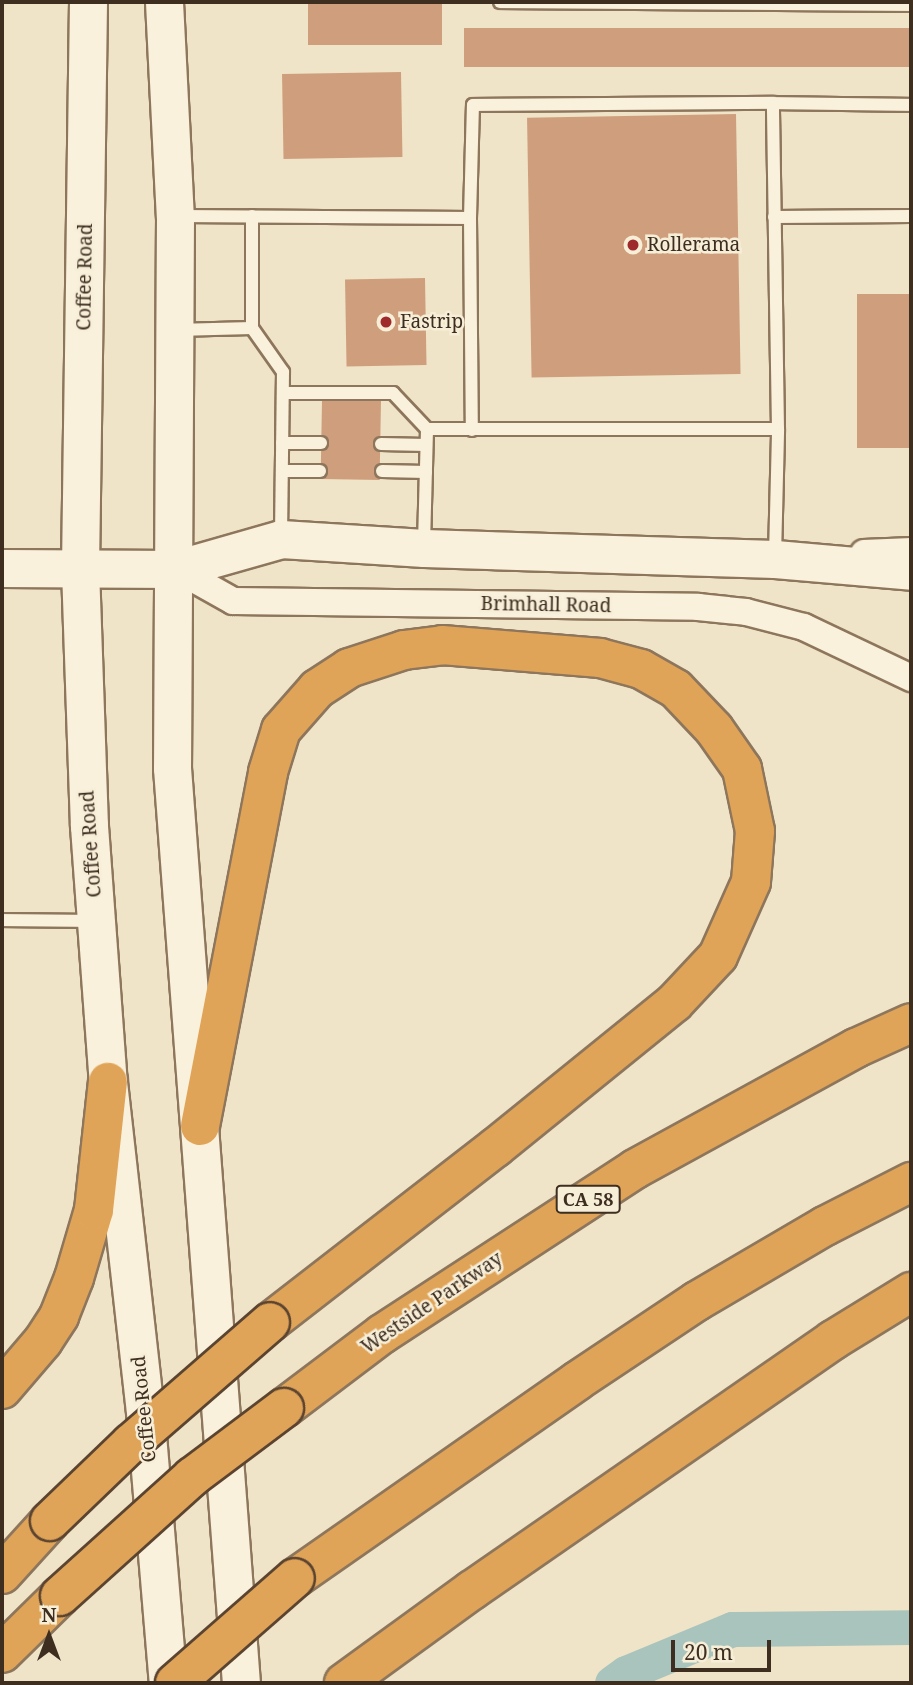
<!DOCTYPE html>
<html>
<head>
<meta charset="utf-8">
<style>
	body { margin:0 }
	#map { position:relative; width:913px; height:1685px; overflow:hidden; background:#f0e4c8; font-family:"Noto Serif",serif }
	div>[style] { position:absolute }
	.canal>* { height:35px; margin:-17.5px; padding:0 17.5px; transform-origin:17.5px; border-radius:17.5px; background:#a9c4bc }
	.building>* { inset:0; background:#cf9f7d; transform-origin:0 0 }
	.roads { filter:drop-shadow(2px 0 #8d765c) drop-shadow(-2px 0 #8d765c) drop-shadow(0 2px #8d765c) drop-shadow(0 -2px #8d765c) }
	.lane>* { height:12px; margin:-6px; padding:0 6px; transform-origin:6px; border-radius:6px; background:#faf1dc }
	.street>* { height:26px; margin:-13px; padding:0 13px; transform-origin:13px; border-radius:13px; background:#faf1dc }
	.secondary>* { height:37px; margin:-18.5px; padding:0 18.5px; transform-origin:18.5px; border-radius:18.5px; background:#faf1dc }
	.highway>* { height:38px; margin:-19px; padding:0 19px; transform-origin:19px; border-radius:19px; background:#e0a458 }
	.bridges { filter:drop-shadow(2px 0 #5b4430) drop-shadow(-2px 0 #5b4430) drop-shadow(0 2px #5b4430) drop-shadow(0 -2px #5b4430) }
	.highway-bridge>* { height:38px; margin:-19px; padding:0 19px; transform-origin:19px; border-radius:19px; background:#e0a458 }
	.dots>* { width:19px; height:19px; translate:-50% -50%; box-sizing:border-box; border:4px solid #f7eed8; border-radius:50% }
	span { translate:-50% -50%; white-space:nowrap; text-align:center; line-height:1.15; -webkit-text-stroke:5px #f7eed8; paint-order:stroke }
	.shield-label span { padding:2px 5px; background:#f7eed8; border:2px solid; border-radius:5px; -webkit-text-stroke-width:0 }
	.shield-label { font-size:18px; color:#3d2e20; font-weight:700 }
	.poi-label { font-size:19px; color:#3d2e20 }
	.left { translate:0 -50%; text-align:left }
	.street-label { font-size:19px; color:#3d2e20 }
	.frame { position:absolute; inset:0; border:4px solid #3d2e20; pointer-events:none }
	.north { position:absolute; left:14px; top:1601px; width:70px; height:70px; -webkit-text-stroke:5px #f7eed8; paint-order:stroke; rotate:0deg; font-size:19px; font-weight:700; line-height:28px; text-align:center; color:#3d2e20 }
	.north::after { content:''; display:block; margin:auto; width:24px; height:32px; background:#3d2e20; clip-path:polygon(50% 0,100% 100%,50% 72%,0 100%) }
	.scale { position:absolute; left:671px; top:1640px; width:100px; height:32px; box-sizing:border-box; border:4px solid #3d2e20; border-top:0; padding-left:9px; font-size:21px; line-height:24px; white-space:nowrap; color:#3d2e20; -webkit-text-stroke:5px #f7eed8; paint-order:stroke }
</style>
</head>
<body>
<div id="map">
	<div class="canal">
		<i style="left:612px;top:1683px;width:17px;rotate:-36deg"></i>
		<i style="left:626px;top:1673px;width:115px;rotate:-22.5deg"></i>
		<i style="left:732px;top:1629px;width:179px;rotate:-0.6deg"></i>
	</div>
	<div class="building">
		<i style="left:442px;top:4px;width:41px;height:134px;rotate:90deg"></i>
		<i style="left:464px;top:28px;width:447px;height:39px"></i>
		<i style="left:401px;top:72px;width:85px;height:119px;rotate:89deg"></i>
		<i style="left:736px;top:114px;width:260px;height:209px;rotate:89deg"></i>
		<i style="left:425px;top:278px;width:87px;height:80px;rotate:89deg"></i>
		<i style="left:911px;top:294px;width:154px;height:54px;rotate:90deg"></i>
		<i style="left:322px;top:400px;width:59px;height:79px;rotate:1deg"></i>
	</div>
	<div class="roads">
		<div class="lane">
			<i style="left:500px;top:2px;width:411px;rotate:0.4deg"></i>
			<i style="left:179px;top:216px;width:291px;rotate:0.4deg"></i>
			<i style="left:470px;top:218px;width:212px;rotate:89.5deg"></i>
			<i style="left:252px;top:216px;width:112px;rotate:90deg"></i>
			<i style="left:774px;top:217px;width:137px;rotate:-0.4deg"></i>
			<i style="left:470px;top:218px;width:113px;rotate:-88.5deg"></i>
			<i style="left:473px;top:105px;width:300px;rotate:-0.4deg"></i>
			<i style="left:176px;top:330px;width:76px;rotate:-1.5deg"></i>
			<i style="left:252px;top:328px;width:54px;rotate:54.8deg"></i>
			<i style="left:283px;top:372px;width:163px;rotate:90.7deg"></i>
			<i style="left:283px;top:393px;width:110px"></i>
			<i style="left:393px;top:393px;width:50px;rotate:46.6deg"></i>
			<i style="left:282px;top:443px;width:39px"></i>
			<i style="left:381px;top:444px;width:45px;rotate:1.3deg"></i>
			<i style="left:282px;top:471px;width:38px"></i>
			<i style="left:382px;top:471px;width:44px;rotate:1.3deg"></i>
			<i style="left:424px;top:544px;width:115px;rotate:-88.5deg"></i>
			<i style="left:427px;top:429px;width:351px"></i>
			<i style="left:775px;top:556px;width:127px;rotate:-88.6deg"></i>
			<i style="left:778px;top:429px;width:326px;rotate:-90.9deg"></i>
			<i style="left:773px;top:103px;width:138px;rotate:0.8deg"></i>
			<i style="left:2px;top:920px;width:90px;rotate:0.6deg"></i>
		</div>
		<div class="street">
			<i style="left:864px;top:553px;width:47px;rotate:-2.4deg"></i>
			<i style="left:176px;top:569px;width:65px;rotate:29.3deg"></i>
			<i style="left:233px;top:601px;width:465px;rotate:0.7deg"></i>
			<i style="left:698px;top:607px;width:48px;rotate:5.9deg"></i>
			<i style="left:746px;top:612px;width:60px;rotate:14.5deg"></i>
			<i style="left:804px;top:627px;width:119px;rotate:25.5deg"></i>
		</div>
		<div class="secondary">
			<i style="left:88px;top:2px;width:567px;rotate:90.81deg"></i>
			<i style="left:80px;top:569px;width:257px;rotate:88deg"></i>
			<i style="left:89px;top:826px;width:257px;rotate:85.8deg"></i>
			<i style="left:108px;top:1082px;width:331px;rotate:83.6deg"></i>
			<i style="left:145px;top:1411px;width:273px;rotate:85.2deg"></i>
			<i style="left:164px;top:2px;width:215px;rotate:87.1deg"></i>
			<i style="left:175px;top:217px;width:551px;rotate:90.31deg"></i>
			<i style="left:172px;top:768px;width:918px;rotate:85.69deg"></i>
			<i style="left:2px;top:568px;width:174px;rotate:0.3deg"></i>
			<i style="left:176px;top:569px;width:109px;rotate:-15.9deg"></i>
			<i style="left:281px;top:539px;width:143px;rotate:3.6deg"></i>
			<i style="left:424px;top:548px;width:351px;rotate:1.8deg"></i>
			<i style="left:775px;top:559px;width:137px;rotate:5deg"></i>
		</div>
		<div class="highway">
			<i style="left:200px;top:1126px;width:360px;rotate:-79.1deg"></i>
			<i style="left:268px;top:772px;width:44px;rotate:-72.8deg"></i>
			<i style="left:281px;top:730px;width:55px;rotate:-48.7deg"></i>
			<i style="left:317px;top:689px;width:38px;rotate:-33deg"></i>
			<i style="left:349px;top:668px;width:58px;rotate:-18.1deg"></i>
			<i style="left:404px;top:650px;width:38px;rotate:-7deg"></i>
			<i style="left:442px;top:645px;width:159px;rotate:4.7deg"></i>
			<i style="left:600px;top:658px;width:42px;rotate:15deg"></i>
			<i style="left:641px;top:669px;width:40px;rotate:29.7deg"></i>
			<i style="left:676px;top:689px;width:55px;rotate:46.5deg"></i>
			<i style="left:714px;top:729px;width:49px;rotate:55deg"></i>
			<i style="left:742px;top:769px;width:63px;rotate:78.2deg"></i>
			<i style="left:755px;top:831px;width:51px;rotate:94.5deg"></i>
			<i style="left:751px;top:882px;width:81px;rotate:114deg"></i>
			<i style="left:718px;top:956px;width:64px;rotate:133.1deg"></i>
			<i style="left:674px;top:1003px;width:229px;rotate:141deg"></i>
			<i style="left:496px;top:1147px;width:286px;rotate:142.2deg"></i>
			<i style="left:2px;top:1389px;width:63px;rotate:-49.5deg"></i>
			<i style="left:43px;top:1341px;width:30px;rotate:-57deg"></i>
			<i style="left:59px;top:1316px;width:41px;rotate:-68.5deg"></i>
			<i style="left:74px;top:1278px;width:71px;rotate:-73.6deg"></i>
			<i style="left:94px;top:1210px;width:129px;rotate:-83.8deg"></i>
			<i style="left:284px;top:1408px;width:123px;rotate:-37.1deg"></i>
			<i style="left:382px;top:1334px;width:302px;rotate:-33.1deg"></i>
			<i style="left:635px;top:1169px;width:252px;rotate:-28.7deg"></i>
			<i style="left:856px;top:1048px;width:60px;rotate:-24.4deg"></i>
			<i style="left:2px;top:1574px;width:72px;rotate:-47.8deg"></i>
			<i style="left:295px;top:1578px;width:344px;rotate:-34.9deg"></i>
			<i style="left:577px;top:1381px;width:144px;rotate:-33.7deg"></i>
			<i style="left:697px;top:1301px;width:148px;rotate:-30.4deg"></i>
			<i style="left:825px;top:1226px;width:97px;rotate:-27.1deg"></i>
			<i style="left:2px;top:1653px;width:81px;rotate:-44.5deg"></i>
			<i style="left:344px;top:1683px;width:158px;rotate:-36deg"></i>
			<i style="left:472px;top:1590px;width:439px;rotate:-34.7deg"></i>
			<i style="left:833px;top:1340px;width:92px;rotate:-31.6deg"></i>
		</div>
	</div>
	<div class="bridges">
		<div class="highway-bridge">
			<i style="left:50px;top:1521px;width:112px;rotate:-43.9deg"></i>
			<i style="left:131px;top:1443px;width:184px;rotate:-41deg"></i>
			<i style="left:60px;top:1596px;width:178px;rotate:-42deg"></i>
			<i style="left:192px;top:1477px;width:115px;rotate:-36.9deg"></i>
			<i style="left:175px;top:1683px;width:159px;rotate:-41.2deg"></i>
		</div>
	</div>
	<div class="dots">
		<i style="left:633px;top:245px;background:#9e2a2b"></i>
		<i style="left:386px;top:322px;background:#9e2a2b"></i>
	</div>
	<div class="shield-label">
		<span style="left:588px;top:1199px">CA 58</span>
	</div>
	<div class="poi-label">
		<span class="left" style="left:647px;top:245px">Rollerama</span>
		<span class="left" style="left:400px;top:322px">Fastrip</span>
	</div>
	<div class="street-label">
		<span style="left:85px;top:277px;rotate:-89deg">Coffee Road</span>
		<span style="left:546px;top:605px;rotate:1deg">Brimhall Road</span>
		<span style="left:91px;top:844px;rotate:-94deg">Coffee Road</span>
		<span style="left:432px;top:1303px;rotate:-34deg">Westside Parkway</span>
		<span style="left:144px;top:1409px;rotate:-96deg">Coffee Road</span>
	</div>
	<div class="frame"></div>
	<div class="north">N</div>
	<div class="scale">20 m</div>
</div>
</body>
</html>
